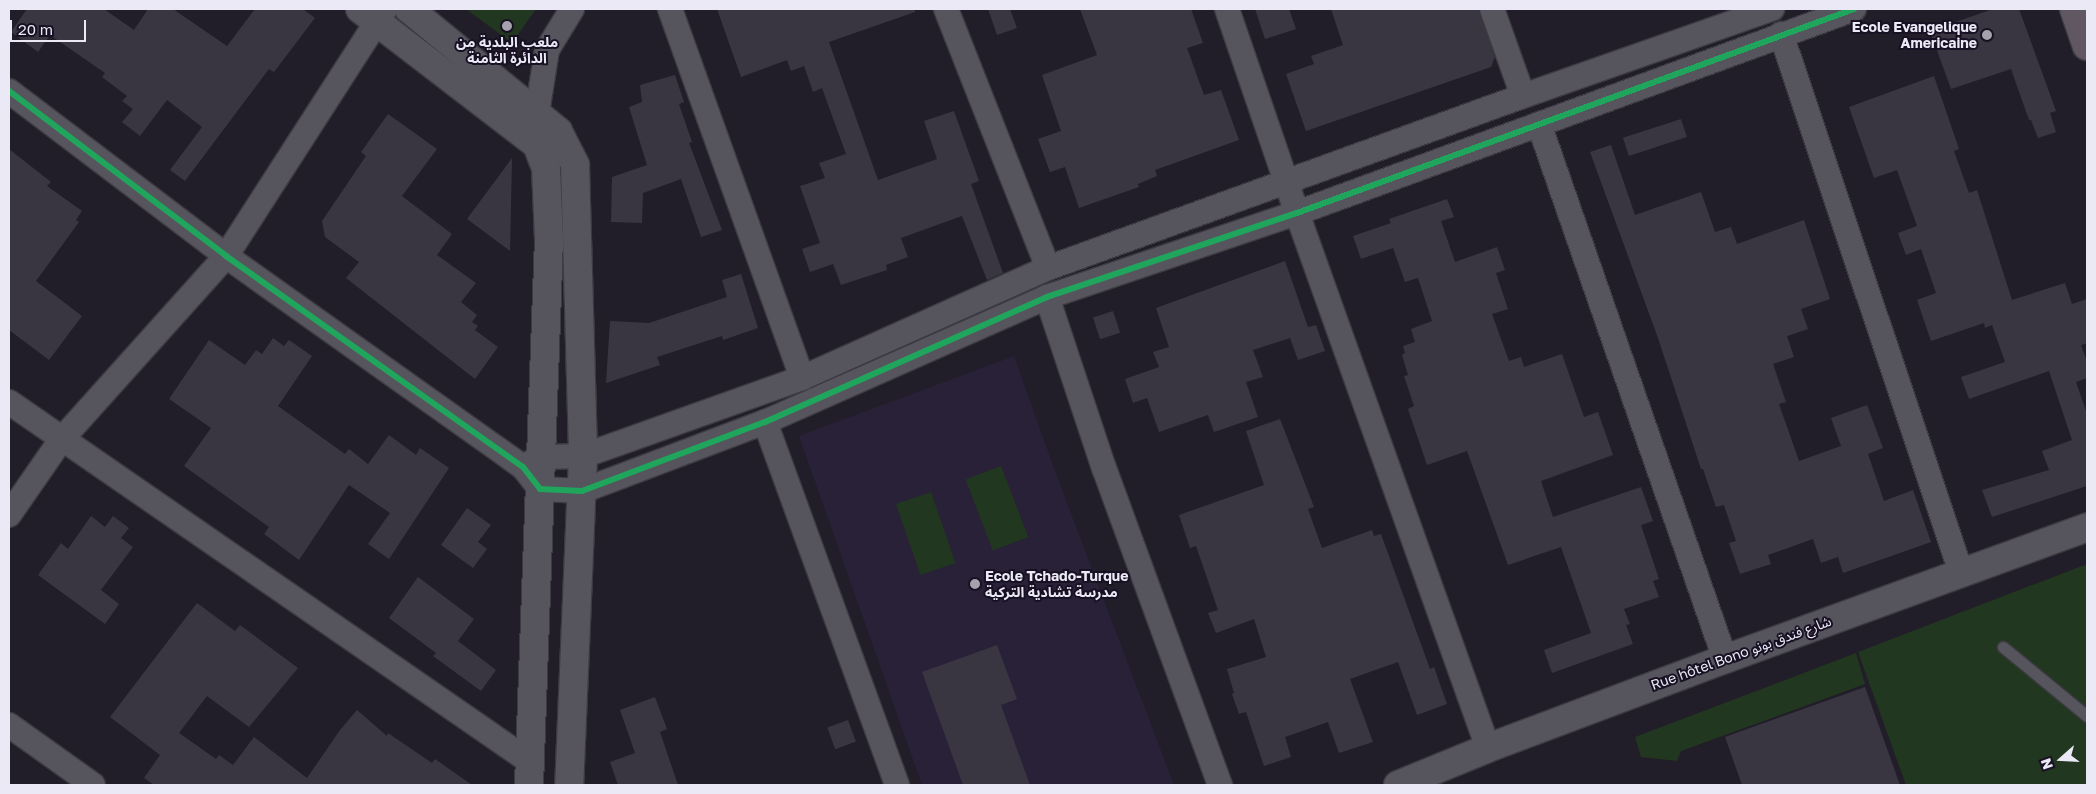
<!DOCTYPE html>
<html>
<head>
<meta charset="utf-8">
<style>
	body { margin:0 }
	#map { position:relative; width:2096px; height:794px; overflow:hidden; background:#211e29; font-family:"Golos Text","Noto Sans Arabic",sans-serif }
	div>[style] { position:absolute }
	.built>* { inset:0; background:#282138 }
	.green>* { inset:0; background:#22371f; transform-origin:0 0 }
	.building>* { inset:0; background:#393642; transform-origin:0 0 }
	.roads { filter:drop-shadow(1px 0 #3c3a42) drop-shadow(-1px 0 #3c3a42) drop-shadow(0 1px #3c3a42) drop-shadow(0 -1px #3c3a42) }
	.service>* { height:11px; margin:-5.5px; padding:0 5.5px; transform-origin:5.5px; border-radius:5.5px; background:#56545c }
	.minor>* { height:24px; margin:-12px; padding:0 12px; transform-origin:12px; border-radius:12px; background:#56545c }
	.tertiary>* { height:28px; margin:-14px; padding:0 14px; transform-origin:14px; border-radius:14px; background:#56545c }
	.primary>* { height:28px; margin:-14px; padding:0 14px; transform-origin:14px; border-radius:14px; background:#615762 }
	.cycleway>* { height:6px; margin:-3px; padding:0 3px; transform-origin:3px; border-radius:3px; background:#20a55d }
	.dots>* { width:14px; height:14px; translate:-50% -50%; box-sizing:border-box; border:2px solid #171123; border-radius:50% }
	span { translate:-50% -50%; white-space:nowrap; text-align:center; line-height:1.15; -webkit-text-stroke:4px #171123; paint-order:stroke }
	.poi-label { font-size:14px; color:#ece9f6; font-weight:700 }
	.right { translate:-100% -50%; text-align:right }
	.left { translate:0 -50%; text-align:left }
	.street-label { font-size:14px; color:#ece9f6 }
	.frame { position:absolute; inset:0; border:10px solid #ece9f6; pointer-events:none }
	.north { position:absolute; left:2036px; top:734px; width:50px; height:50px; -webkit-text-stroke:4px #171123; paint-order:stroke; rotate:251deg; font-size:14px; font-weight:700; line-height:20px; text-align:center; color:#ece9f6 }
	.north::after { content:''; display:block; margin:auto; width:18px; height:22px; background:#ece9f6; clip-path:polygon(50% 0,100% 100%,50% 72%,0 100%) }
	.scale { position:absolute; left:10px; top:20px; width:76px; height:22px; box-sizing:border-box; border:2px solid #ece9f6; border-top:0; padding-left:6px; font-size:15px; line-height:18px; white-space:nowrap; color:#ece9f6; -webkit-text-stroke:4px #171123; paint-order:stroke }
</style>
</head>
<body>
<div id="map">
	<div class="built">
		<i style="clip-path:polygon(1014px 356px,1055px 471px,1174px 785px,922px 785px,799px 436px)"></i>
	</div>
	<div class="green">
		<i style="clip-path:polygon(466px 9px,536px 9px,512px 43px)"></i>
		<i style="left:1001px;top:466px;width:76px;height:38px;rotate:69deg"></i>
		<i style="left:931px;top:492px;width:75px;height:37px;rotate:71deg"></i>
		<i style="clip-path:polygon(2087px 564px,2087px 785px,1906px 785px,1858px 652px)"></i>
		<i style="clip-path:polygon(1856px 653px,1865px 684px,1681px 751px,1677px 761px,1641px 757px,1635px 737px)"></i>
	</div>
	<div class="building">
		<i style="clip-path:polygon(27px 9px,104px 9px,134px 30px,148px 9px,173px 9px,227px 46px,255px 9px,303px 9px,315px 18px,274px 72px,269px 69px,185px 181px,170px 170px,202px 127px,167px 100px,140px 136px,122px 122px,133px 109px,122px 101px,127px 96px,102px 77px,105px 73px,50px 35px,38px 52px,11px 32px)"></i>
		<i style="clip-path:polygon(717px 9px,915px 9px,915px 12px,829px 42px,878px 180px,937px 159px,924px 121px,954px 111px,979px 181px,971px 184px,1003px 273px,987px 280px,962px 216px,901px 238px,908px 257px,886px 265px,887px 270px,841px 285px,833px 264px,810px 272px,802px 249px,820px 243px,800px 186px,825px 178px,819px 163px,846px 154px,822px 88px,813px 92px,804px 66px,791px 71px,787px 60px,741px 77px)"></i>
		<i style="clip-path:polygon(988px 9px,1010px 9px,1017px 28px,997px 35px)"></i>
		<i style="clip-path:polygon(1080px 9px,1191px 9px,1203px 43px,1187px 48px,1204px 95px,1221px 90px,1239px 140px,1155px 170px,1157px 176px,1138px 184px,1139px 187px,1079px 208px,1065px 167px,1050px 172px,1038px 139px,1061px 131px,1042px 75px,1097px 55px)"></i>
		<i style="clip-path:polygon(1255px 9px,1289px 9px,1296px 29px,1265px 39px)"></i>
		<i style="clip-path:polygon(1331px 9px,1479px 9px,1495px 57px,1491px 67px,1306px 131px,1286px 74px,1314px 64px,1311px 56px,1343px 45px)"></i>
		<i style="clip-path:polygon(1993px 9px,2019px 9px,2056px 111px,2050px 113px,2056px 132px,2038px 138px,2031px 120px,2029px 120px,2011px 69px,1951px 89px,1930px 31px)"></i>
		<i style="clip-path:polygon(675px 75px,684px 102px,679px 104px,692px 142px,689px 143px,722px 230px,701px 237px,681px 179px,643px 193px,642px 223px,611px 222px,612px 177px,647px 165px,629px 107px,642px 102px,640px 85px)"></i>
		<i style="clip-path:polygon(1934px 76px,1959px 149px,1954px 151px,1969px 193px,1977px 190px,2012px 300px,2065px 283px,2072px 304px,2087px 299px,2087px 343px,2081px 345px,2087px 362px,2087px 378px,2076px 382px,2087px 414px,2087px 486px,1992px 517px,1982px 490px,2049px 470px,2042px 451px,2072px 440px,2049px 371px,1969px 399px,1961px 377px,2005px 362px,1992px 325px,1985px 328px,1984px 323px,1931px 341px,1917px 300px,1936px 293px,1921px 249px,1906px 255px,1898px 233px,1917px 226px,1897px 170px,1874px 178px,1849px 107px)"></i>
		<i style="clip-path:polygon(388px 114px,437px 149px,402px 196px,452px 234px,437px 255px,476px 283px,461px 302px,477px 315px,472px 322px,478px 326px,475px 330px,498px 347px,475px 379px,346px 278px,359px 262px,325px 237px,322px 221px,366px 156px,361px 152px)"></i>
		<i style="left:1681px;top:119px;width:19px;height:61px;rotate:72deg"></i>
		<i style="clip-path:polygon(1611px 145px,1635px 215px,1701px 192px,1715px 232px,1731px 227px,1737px 244px,1804px 220px,1830px 299px,1801px 309px,1808px 329px,1787px 336px,1794px 357px,1773px 364px,1786px 402px,1779px 404px,1799px 461px,1841px 446px,1831px 418px,1867px 405px,1883px 448px,1868px 454px,1884px 501px,1913px 490px,1931px 542px,1843px 573px,1838px 557px,1821px 563px,1813px 539px,1768px 555px,1771px 564px,1740px 574px,1729px 543px,1736px 541px,1724px 505px,1716px 507px,1703px 469px,1701px 469px,1658px 338px,1590px 152px)"></i>
		<i style="clip-path:polygon(9px 149px,51px 182px,47px 186px,82px 211px,76px 220px,79px 222px,36px 281px,82px 316px,49px 360px,9px 330px)"></i>
		<i style="clip-path:polygon(512px 158px,510px 251px,467px 219px)"></i>
		<i style="clip-path:polygon(1447px 199px,1454px 217px,1441px 221px,1455px 262px,1497px 247px,1505px 270px,1496px 273px,1508px 309px,1492px 314px,1509px 361px,1521px 357px,1524px 367px,1562px 354px,1584px 417px,1598px 412px,1613px 455px,1541px 481px,1553px 517px,1641px 487px,1653px 521px,1641px 525px,1659px 579px,1653px 581px,1659px 597px,1624px 609px,1630px 624px,1626px 625px,1633px 644px,1552px 673px,1544px 650px,1591px 633px,1561px 547px,1508px 565px,1467px 451px,1427px 465px,1408px 409px,1414px 406px,1404px 376px,1408px 375px,1402px 355px,1405px 353px,1403px 346px,1415px 342px,1411px 329px,1432px 321px,1418px 278px,1405px 282px,1393px 248px,1361px 259px,1353px 236px,1391px 223px,1389px 219px)"></i>
		<i style="clip-path:polygon(1285px 261px,1308px 327px,1316px 325px,1325px 351px,1298px 360px,1290px 338px,1253px 350px,1263px 377px,1246px 382px,1258px 417px,1214px 432px,1208px 415px,1159px 432px,1147px 398px,1133px 403px,1125px 379px,1159px 367px,1153px 352px,1169px 347px,1156px 308px)"></i>
		<i style="clip-path:polygon(741px 274px,758px 328px,723px 340px,722px 336px,657px 357px,660px 365px,606px 383px,610px 321px,649px 323px,727px 297px,722px 280px)"></i>
		<i style="left:1113px;top:311px;width:23px;height:21px;rotate:72deg"></i>
		<i style="clip-path:polygon(273px 338px,284px 346px,289px 340px,312px 356px,278px 406px,345px 454px,349px 449px,368px 464px,389px 435px,416px 455px,420px 448px,449px 468px,389px 559px,368px 544px,390px 513px,349px 485px,299px 560px,264px 534px,269px 527px,184px 466px,211px 428px,169px 399px,209px 340px,245px 365px,256px 350px,262px 354px)"></i>
		<i style="clip-path:polygon(1280px 419px,1314px 507px,1308px 509px,1322px 548px,1372px 530px,1374px 536px,1381px 534px,1430px 669px,1434px 667px,1447px 704px,1417px 715px,1398px 662px,1350px 679px,1373px 742px,1339px 753px,1328px 722px,1285px 737px,1291px 757px,1264px 766px,1246px 712px,1239px 714px,1232px 694px,1234px 693px,1227px 669px,1266px 657px,1254px 619px,1216px 633px,1208px 613px,1218px 610px,1196px 546px,1190px 548px,1179px 515px,1264px 485px,1246px 431px)"></i>
		<i style="clip-path:polygon(467px 508px,491px 525px,478px 542px,487px 549px,473px 568px,441px 545px)"></i>
		<i style="clip-path:polygon(91px 516px,105px 527px,113px 516px,129px 528px,121px 538px,133px 547px,101px 590px,119px 604px,105px 624px,38px 575px,61px 543px,68px 549px)"></i>
		<i style="clip-path:polygon(418px 577px,474px 619px,458px 641px,496px 670px,481px 691px,433px 656px,436px 653px,389px 618px)"></i>
		<i style="clip-path:polygon(197px 603px,235px 631px,240px 625px,298px 668px,249px 727px,207px 696px,179px 733px,216px 759px,219px 755px,233px 765px,254px 737px,307px 778px,340px 730px,357px 710px,387px 736px,388px 733px,432px 763px,435px 759px,472px 785px,154px 785px,144px 778px,160px 755px,110px 717px)"></i>
		<i style="clip-path:polygon(997px 645px,1017px 699px,1001px 705px,1030px 785px,963px 785px,922px 672px)"></i>
		<i style="clip-path:polygon(1865px 687px,1900px 785px,1742px 785px,1725px 737px)"></i>
		<i style="clip-path:polygon(655px 697px,667px 729px,660px 732px,678px 785px,618px 785px,610px 762px,635px 753px,620px 710px)"></i>
		<i style="left:848px;top:720px;width:23px;height:22px;rotate:70deg"></i>
	</div>
	<div class="roads">
		<div class="service">
			<i style="left:2003px;top:647px;width:109px;rotate:39.4deg"></i>
		</div>
		<div class="minor">
			<i style="left:670px;top:9px;width:392px;rotate:70.3deg"></i>
			<i style="left:946px;top:9px;width:278px;rotate:68.5deg"></i>
			<i style="left:1227px;top:9px;width:216px;rotate:71.1deg"></i>
			<i style="left:1297px;top:213px;width:568px;rotate:70.35deg"></i>
			<i style="left:1492px;top:9px;width:92px;rotate:70.4deg"></i>
			<i style="left:1781px;top:34px;width:567px;rotate:71.5deg"></i>
			<i style="left:9px;top:91px;width:273px;rotate:37.2deg"></i>
			<i style="left:226px;top:256px;width:364px;rotate:35.4deg"></i>
			<i style="left:523px;top:467px;width:28px;rotate:52deg"></i>
			<i style="left:540px;top:489px;width:42px;rotate:2.7deg"></i>
			<i style="left:582px;top:491px;width:196px;rotate:-20.7deg"></i>
			<i style="left:765px;top:422px;width:308px;rotate:-23.9deg"></i>
			<i style="left:1047px;top:297px;width:264px;rotate:-18.6deg"></i>
			<i style="left:1297px;top:213px;width:593px;rotate:-20.12deg"></i>
			<i style="left:537px;top:113px;width:64px;rotate:-81deg"></i>
			<i style="left:547px;top:50px;width:48px;rotate:-58.6deg"></i>
			<i style="left:1539px;top:124px;width:566px;rotate:70.83deg"></i>
			<i style="left:1047px;top:297px;width:180px;rotate:71.6deg"></i>
			<i style="left:1104px;top:468px;width:338px;rotate:69.9deg"></i>
			<i style="left:9px;top:402px;width:632px;rotate:34.62deg"></i>
			<i style="left:765px;top:422px;width:386px;rotate:70deg"></i>
			<i style="left:524px;top:466px;width:20px;rotate:-27deg"></i>
			<i style="left:542px;top:457px;width:41px;rotate:-1.4deg"></i>
			<i style="left:583px;top:456px;width:232px;rotate:-19.6deg"></i>
			<i style="left:802px;top:378px;width:269px;rotate:-24.1deg"></i>
			<i style="left:1048px;top:268px;width:505px;rotate:-19.91deg"></i>
			<i style="left:1523px;top:96px;width:264px;rotate:-19.3deg"></i>
			<i style="left:9px;top:515px;width:91px;rotate:-55.3deg"></i>
			<i style="left:61px;top:440px;width:247px;rotate:-48.1deg"></i>
			<i style="left:226px;top:256px;width:294px;rotate:-57.2deg"></i>
			<i style="left:9px;top:725px;width:103px;rotate:35.5deg"></i>
		</div>
		<div class="tertiary">
			<i style="left:360px;top:9px;width:223px;rotate:37.5deg"></i>
			<i style="left:537px;top:145px;width:25px;rotate:69deg"></i>
			<i style="left:546px;top:168px;width:71px;rotate:87.6deg"></i>
			<i style="left:549px;top:239px;width:546px;rotate:92.1deg"></i>
			<i style="left:409px;top:9px;width:193px;rotate:39.3deg"></i>
			<i style="left:558px;top:131px;width:38px;rotate:63deg"></i>
			<i style="left:575px;top:165px;width:291px;rotate:88.4deg"></i>
			<i style="left:583px;top:456px;width:329px;rotate:92.4deg"></i>
			<i style="left:1398px;top:785px;width:97px;rotate:-22.3deg"></i>
			<i style="left:1488px;top:748px;width:253px;rotate:-20.6deg"></i>
			<i style="left:1725px;top:659px;width:385px;rotate:-20deg"></i>
		</div>
		<div class="primary">
			<i style="left:2074px;top:9px;width:39px;rotate:71deg"></i>
		</div>
	</div>
	<div class="cycleway">
		<i style="left:9px;top:91px;width:273px;rotate:37.2deg"></i>
		<i style="left:226px;top:256px;width:364px;rotate:35.4deg"></i>
		<i style="left:523px;top:467px;width:28px;rotate:52deg"></i>
		<i style="left:540px;top:489px;width:42px;rotate:2.7deg"></i>
		<i style="left:582px;top:491px;width:196px;rotate:-20.7deg"></i>
		<i style="left:765px;top:422px;width:308px;rotate:-23.9deg"></i>
		<i style="left:1047px;top:297px;width:264px;rotate:-18.6deg"></i>
		<i style="left:1297px;top:213px;width:593px;rotate:-20.12deg"></i>
	</div>
	<div class="dots">
		<i style="left:507px;top:26px;background:#a5a2ae"></i>
		<i style="left:1987px;top:35px;background:#a5a2ae"></i>
		<i style="left:975px;top:584px;background:#a5a2ae"></i>
	</div>
	<div class="poi-label">
		<span class="right" style="left:1977px;top:35px">Ecole Evangelique<br>Americaine</span>
		<span style="left:507px;top:50px">ملعب البلدية من<br>الدائرة الثامنة</span>
		<span class="left" style="left:985px;top:584px">Ecole Tchado-Turque<br>مدرسة تشادية التركية</span>
	</div>
	<div class="street-label">
		<span style="left:1741px;top:653px;rotate:-20deg">Rue hôtel Bono شارع فندق بونو</span>
	</div>
	<div class="frame"></div>
	<div class="north">N</div>
	<div class="scale">20 m</div>
</div>
</body>
</html>
